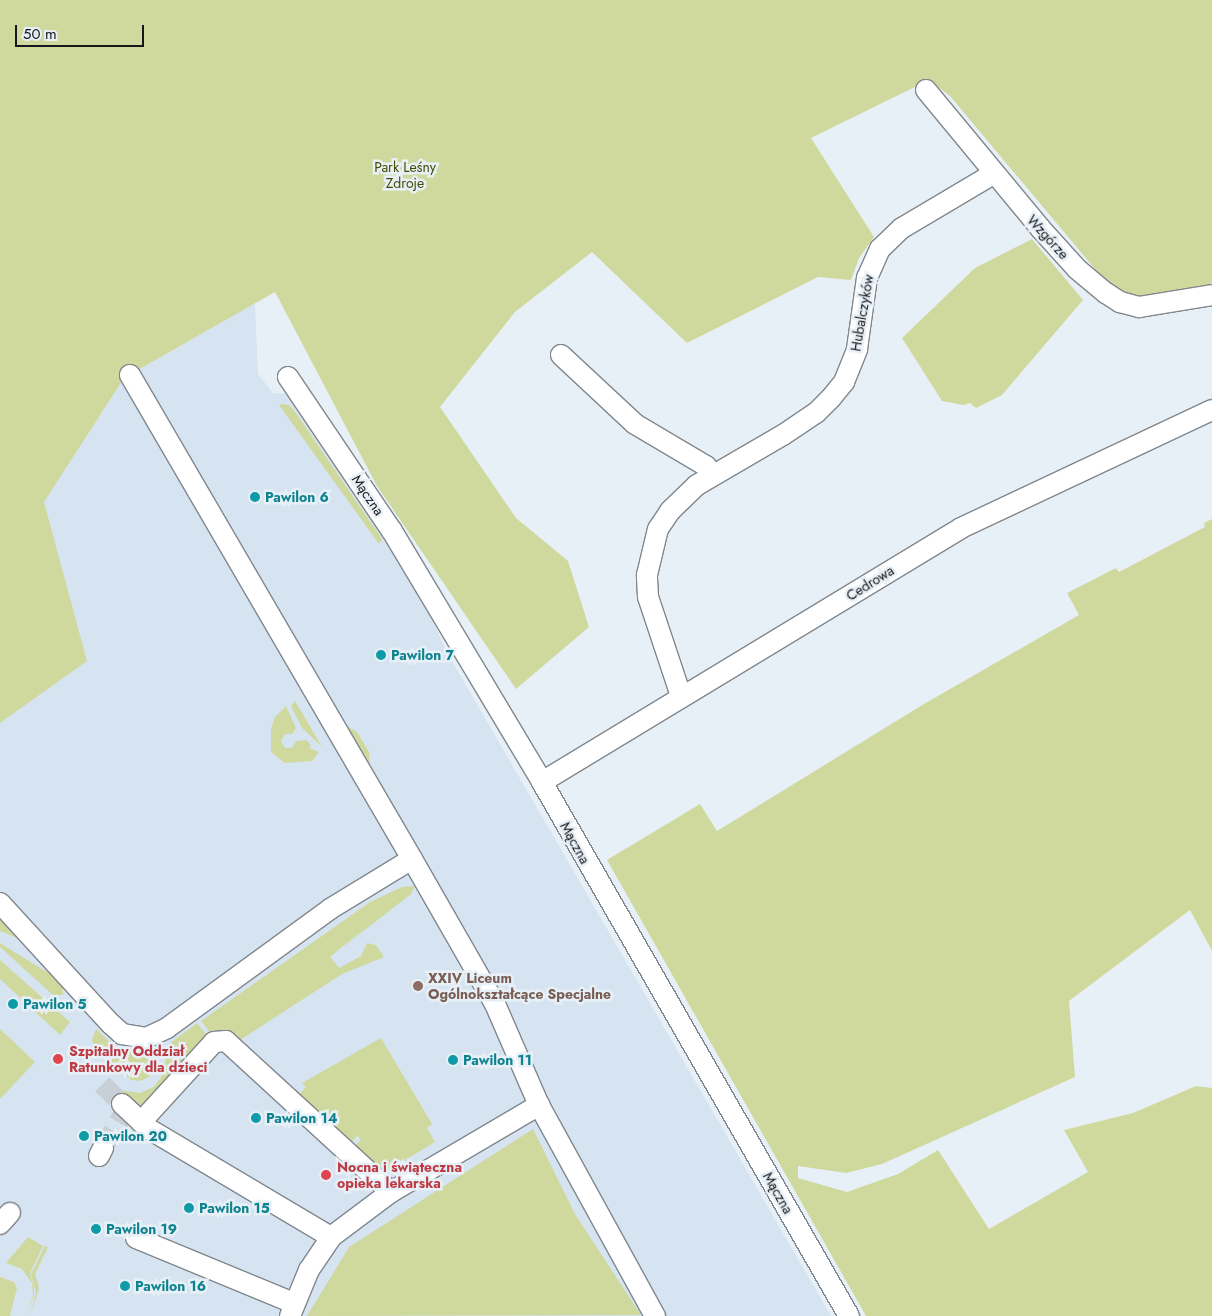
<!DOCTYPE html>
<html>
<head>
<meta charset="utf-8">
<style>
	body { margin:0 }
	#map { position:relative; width:1212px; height:1316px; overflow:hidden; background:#e8f0f7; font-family:Jost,sans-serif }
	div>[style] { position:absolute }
	.built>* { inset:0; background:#d6e4f1 }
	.green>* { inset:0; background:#d0d99d }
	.street-tunnel>* { height:20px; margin-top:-10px; transform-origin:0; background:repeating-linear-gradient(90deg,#c8cfd6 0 20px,transparent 0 30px) }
	.roads { filter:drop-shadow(1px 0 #80878d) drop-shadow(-1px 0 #80878d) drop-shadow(0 1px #80878d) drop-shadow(0 -1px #80878d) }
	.street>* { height:20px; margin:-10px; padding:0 10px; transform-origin:10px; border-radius:10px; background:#fff }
	.dots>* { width:14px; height:14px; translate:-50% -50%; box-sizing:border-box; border:2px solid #e8f0f7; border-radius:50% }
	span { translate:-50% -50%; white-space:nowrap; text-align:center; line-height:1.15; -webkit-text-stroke:5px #e8f0f7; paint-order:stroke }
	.park-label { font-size:14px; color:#444a02 }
	.street-label { font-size:14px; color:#15171a }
	.culture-label { font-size:14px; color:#0d838f; font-weight:700 }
	.left { translate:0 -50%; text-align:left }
	.education-label { font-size:14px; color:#785e54; font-weight:700 }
	.health-label { font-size:14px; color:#be3a42; font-weight:700 }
	.scale { position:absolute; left:15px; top:25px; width:129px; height:22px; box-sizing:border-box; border:2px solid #15171a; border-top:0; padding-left:6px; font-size:15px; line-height:18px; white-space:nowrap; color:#15171a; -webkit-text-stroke:4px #e8f0f7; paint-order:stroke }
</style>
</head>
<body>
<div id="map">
	<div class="built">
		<i style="clip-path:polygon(255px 303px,258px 374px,273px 393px,292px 394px,402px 557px,448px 654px,831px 1316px,0 1316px,0 358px,48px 443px,103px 412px,119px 381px)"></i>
	</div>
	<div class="green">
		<i style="clip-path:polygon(0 0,1212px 0,1212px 283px,1180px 298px,1136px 301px,1105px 281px,950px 96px,929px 80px,811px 138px,874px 237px,859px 258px,851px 280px,818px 277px,687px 343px,592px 252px,515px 312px,440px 407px,516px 518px,568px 561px,589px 627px,516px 689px,377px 486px,275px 292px,124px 378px,44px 502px,87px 661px,0 723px)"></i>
		<i style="clip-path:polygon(1032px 239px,1083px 300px,1002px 395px,976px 408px,970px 403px,963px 405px,942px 401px,902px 338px,975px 268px)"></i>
		<i style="clip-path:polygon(282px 404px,289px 405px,296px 413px,382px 539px,379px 544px,279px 405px)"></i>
		<i style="clip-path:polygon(1212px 519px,1212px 951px,1190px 910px,1069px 1001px,1075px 1077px,882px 1164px,846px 1173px,798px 1166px,798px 1178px,847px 1192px,898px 1174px,938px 1150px,989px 1229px,1088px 1172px,1064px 1130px,1133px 1113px,1196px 1086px,1212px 1088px,1212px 1316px,866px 1316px,607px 860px,700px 804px,717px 831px,924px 704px,1079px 615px,1067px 593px,1116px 568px,1119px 572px,1205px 527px,1204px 523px)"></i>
		<i style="clip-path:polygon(295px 701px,322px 747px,302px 728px,291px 706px)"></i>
		<i style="clip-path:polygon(286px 706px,296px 728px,292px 734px,285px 734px,281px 741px,285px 748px,292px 748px,296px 741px,306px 740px,311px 745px,309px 748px,319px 752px,312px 761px,285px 763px,271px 752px,271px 729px,275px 717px)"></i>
		<i style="clip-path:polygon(347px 726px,357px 732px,369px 752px,370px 764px,366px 763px)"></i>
		<i style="clip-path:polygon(415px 886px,411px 894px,339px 950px,385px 910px,330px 957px,339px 968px,361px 956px,367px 943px,376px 945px,384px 957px,342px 974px,237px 1042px,223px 1031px,212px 1035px,201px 1021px,370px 902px,402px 887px)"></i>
		<i style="clip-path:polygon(0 914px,18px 936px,17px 938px,0 931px)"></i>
		<i style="clip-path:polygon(0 943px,55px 977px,65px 987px,62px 991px,64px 994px,55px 997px,0 947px)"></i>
		<i style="clip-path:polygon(0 960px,70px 1022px,60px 1035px,0 979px)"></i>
		<i style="clip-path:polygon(197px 1023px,209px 1038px,144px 1107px,134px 1105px,118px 1090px,140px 1093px,154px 1087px,162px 1076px,169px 1044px)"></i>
		<i style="clip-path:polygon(0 1029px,35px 1062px,0 1099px)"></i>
		<i style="clip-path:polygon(96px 1029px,116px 1048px,154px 1052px,149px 1077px,140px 1081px,131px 1080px,95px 1049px,92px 1040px)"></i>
		<i style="clip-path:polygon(381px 1038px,432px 1124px,427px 1128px,435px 1142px,380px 1175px,353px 1149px,361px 1139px,357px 1136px,349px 1145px,297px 1097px,306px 1087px,302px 1083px)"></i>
		<i style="clip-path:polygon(533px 1129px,575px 1214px,641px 1315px,307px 1316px,349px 1247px)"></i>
		<i style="clip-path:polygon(28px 1237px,43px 1246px,30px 1273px,34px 1288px,34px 1295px,26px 1316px,33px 1295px,32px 1283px,22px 1269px,6px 1263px)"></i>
		<i style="clip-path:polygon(45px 1246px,48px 1247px,35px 1274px,39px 1288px,30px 1316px,36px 1292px,31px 1274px)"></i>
		<i style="clip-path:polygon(0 1277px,14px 1282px,17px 1288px,10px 1316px,0 1316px)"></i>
	</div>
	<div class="street-tunnel">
		<i style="left:102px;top:1084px;width:28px;rotate:45deg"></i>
		<i style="left:103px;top:1148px;width:39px;rotate:-59deg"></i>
	</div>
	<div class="roads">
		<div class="street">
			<i style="left:926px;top:90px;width:179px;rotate:50.4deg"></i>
			<i style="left:1040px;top:228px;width:55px;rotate:47.9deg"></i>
			<i style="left:1077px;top:269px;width:38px;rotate:40deg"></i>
			<i style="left:1106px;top:293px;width:17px;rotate:33deg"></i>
			<i style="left:1120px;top:302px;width:20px;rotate:15deg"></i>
			<i style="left:1139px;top:307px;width:74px;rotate:-9.3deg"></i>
			<i style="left:561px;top:355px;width:101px;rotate:43deg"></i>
			<i style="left:635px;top:424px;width:82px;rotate:30.6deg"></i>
			<i style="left:706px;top:466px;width:11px;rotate:52deg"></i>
			<i style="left:130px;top:375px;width:560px;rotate:59.77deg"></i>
			<i style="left:288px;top:377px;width:186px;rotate:56deg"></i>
			<i style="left:392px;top:531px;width:292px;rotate:59.1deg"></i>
			<i style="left:542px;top:782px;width:616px;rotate:60.11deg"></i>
			<i style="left:681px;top:696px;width:104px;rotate:-108.4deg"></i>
			<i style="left:648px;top:597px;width:22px;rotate:-93deg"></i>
			<i style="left:647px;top:575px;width:47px;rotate:-76.6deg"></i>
			<i style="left:658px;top:529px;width:22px;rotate:-56deg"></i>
			<i style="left:670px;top:511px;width:37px;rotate:-44deg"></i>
			<i style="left:697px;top:485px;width:99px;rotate:-30.2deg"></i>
			<i style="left:783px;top:435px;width:40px;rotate:-34deg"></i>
			<i style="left:816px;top:413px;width:21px;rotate:-45deg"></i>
			<i style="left:831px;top:398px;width:21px;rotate:-51deg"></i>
			<i style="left:844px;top:382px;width:35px;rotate:-68deg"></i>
			<i style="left:857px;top:349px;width:72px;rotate:-82deg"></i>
			<i style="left:867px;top:278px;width:32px;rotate:-66deg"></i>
			<i style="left:880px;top:249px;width:30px;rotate:-44deg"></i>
			<i style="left:902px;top:228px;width:106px;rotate:-30.7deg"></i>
			<i style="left:542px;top:782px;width:490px;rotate:-31.2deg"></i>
			<i style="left:961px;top:528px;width:277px;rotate:-25.2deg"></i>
			<i style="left:0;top:903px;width:164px;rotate:47.5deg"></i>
			<i style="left:111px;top:1024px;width:15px;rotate:42deg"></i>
			<i style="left:122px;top:1034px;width:24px;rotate:9deg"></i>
			<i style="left:146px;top:1038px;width:23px;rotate:-25deg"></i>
			<i style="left:167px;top:1028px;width:202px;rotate:-36.1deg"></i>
			<i style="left:330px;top:909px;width:96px;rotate:-31.4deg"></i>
			<i style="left:412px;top:859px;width:167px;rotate:60.2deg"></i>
			<i style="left:495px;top:1004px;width:110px;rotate:66.5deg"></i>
			<i style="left:539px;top:1105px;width:241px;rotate:61.2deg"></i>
			<i style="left:122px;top:1104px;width:37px;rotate:43deg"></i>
			<i style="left:149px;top:1129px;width:212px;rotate:30.7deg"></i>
			<i style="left:141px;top:1122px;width:108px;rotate:-47.6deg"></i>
			<i style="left:214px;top:1042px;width:12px;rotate:-5deg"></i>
			<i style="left:226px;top:1041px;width:224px;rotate:42.5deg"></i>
			<i style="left:99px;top:1156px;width:9px;rotate:-63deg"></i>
			<i style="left:0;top:1224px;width:15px;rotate:-48deg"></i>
			<i style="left:136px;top:1238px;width:171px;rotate:22.4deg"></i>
			<i style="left:290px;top:1316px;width:50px;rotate:-67.6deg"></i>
			<i style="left:309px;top:1270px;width:40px;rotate:-56deg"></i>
			<i style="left:331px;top:1237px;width:75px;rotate:-36.9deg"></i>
			<i style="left:391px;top:1192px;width:172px;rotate:-30.4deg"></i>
		</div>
	</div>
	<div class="dots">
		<i style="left:255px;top:497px;background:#0f9aa8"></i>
		<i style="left:381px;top:655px;background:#0f9aa8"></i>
		<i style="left:418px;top:986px;background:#8d6e63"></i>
		<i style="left:13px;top:1004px;background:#0f9aa8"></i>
		<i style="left:58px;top:1059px;background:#e0444e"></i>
		<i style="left:453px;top:1060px;background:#0f9aa8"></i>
		<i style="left:256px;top:1118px;background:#0f9aa8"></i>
		<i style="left:84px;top:1136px;background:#0f9aa8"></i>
		<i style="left:326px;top:1175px;background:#e0444e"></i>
		<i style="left:189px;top:1208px;background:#0f9aa8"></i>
		<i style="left:96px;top:1229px;background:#0f9aa8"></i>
		<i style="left:125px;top:1286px;background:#0f9aa8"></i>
	</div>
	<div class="park-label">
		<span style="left:405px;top:175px">Park Leśny<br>Zdroje</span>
	</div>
	<div class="street-label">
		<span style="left:1048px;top:237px;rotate:48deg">Wzgórze</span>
		<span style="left:862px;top:313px;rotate:-80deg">Hubalczyków</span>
		<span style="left:368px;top:495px;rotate:56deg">Mączna</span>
		<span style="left:870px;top:583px;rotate:-32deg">Cedrowa</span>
		<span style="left:575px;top:843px;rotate:61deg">Mączna</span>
		<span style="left:778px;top:1193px;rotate:60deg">Mączna</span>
	</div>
	<div class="culture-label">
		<span class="left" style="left:265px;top:497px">Pawilon 6</span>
		<span class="left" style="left:391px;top:655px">Pawilon 7</span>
		<span class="left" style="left:23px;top:1004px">Pawilon 5</span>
		<span class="left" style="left:463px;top:1060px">Pawilon 11</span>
		<span class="left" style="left:266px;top:1118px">Pawilon 14</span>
		<span class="left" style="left:94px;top:1136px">Pawilon 20</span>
		<span class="left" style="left:199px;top:1208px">Pawilon 15</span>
		<span class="left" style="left:106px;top:1229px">Pawilon 19</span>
		<span class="left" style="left:135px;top:1286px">Pawilon 16</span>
	</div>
	<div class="education-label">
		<span class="left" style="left:428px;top:986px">XXIV Liceum<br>Ogólnokształcące Specjalne</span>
	</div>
	<div class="health-label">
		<span class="left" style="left:69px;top:1059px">Szpitalny Oddział<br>Ratunkowy dla dzieci</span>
		<span class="left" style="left:337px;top:1175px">Nocna i świąteczna<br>opieka lekarska</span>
	</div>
	<div class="scale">50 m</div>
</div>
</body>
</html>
